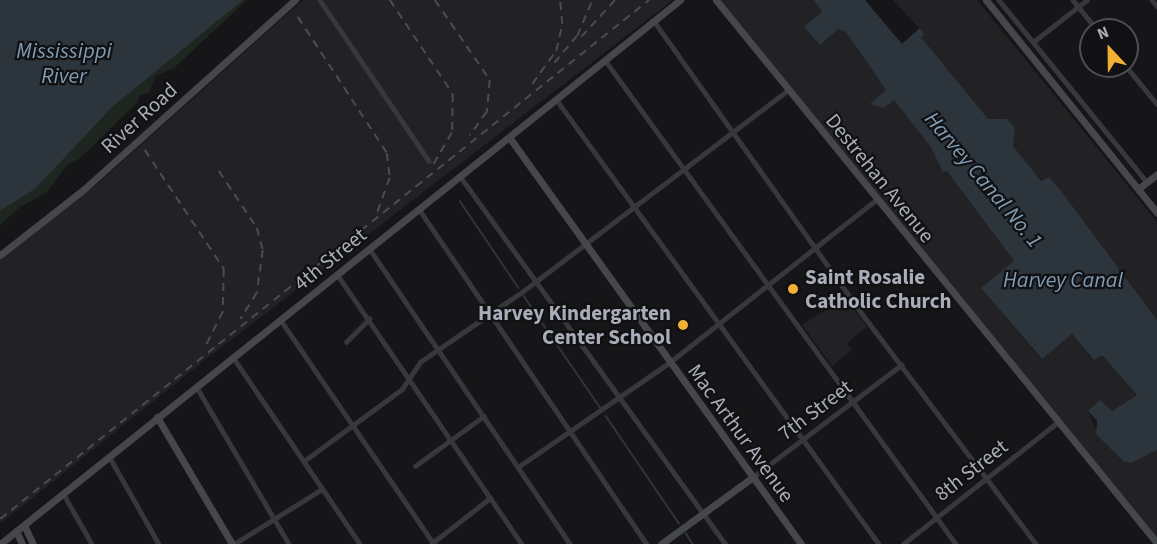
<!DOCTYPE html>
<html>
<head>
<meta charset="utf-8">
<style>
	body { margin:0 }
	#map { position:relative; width:1157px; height:544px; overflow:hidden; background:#161618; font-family:"Source Sans 3",sans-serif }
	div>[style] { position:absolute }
	.built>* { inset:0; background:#222225 }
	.green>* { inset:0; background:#1e261f }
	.water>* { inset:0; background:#2c353c }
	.stream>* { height:1.5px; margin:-0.75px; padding:0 0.75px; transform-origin:0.75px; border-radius:0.75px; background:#2c353c }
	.street>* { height:4.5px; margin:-2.25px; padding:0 2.25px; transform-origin:2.25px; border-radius:2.25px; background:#37383d }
	.secondary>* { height:7px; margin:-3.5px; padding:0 3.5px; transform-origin:3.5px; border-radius:3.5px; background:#45474d }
	.rail>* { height:1.5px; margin-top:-0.75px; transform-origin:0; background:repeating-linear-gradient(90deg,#4a4c52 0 8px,transparent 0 14px) }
	.dots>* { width:16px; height:16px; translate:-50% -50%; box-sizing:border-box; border:3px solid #111113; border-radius:50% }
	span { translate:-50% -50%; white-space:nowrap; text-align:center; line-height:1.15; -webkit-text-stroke:4.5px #111113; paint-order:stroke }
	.street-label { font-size:21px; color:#a8adb8 }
	.poi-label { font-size:21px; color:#a8adb8; font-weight:700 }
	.left { translate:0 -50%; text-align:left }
	.right { translate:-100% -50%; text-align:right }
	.water-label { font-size:22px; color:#7f9bb3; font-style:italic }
	.north { position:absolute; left:1079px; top:18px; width:60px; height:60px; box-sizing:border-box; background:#111113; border:2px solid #4d4f55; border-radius:50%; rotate:338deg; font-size:16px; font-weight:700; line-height:24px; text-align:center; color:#a8adb8 }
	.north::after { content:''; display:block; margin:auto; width:21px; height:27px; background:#f2b134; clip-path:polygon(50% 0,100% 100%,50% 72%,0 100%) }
</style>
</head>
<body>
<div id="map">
	<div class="built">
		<i style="clip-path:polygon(303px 0,673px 0,205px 360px,0 524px,0 258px,95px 186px)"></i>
		<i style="clip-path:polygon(719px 0,814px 0,822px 12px,816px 41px,819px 44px,838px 29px,846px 32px,886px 90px,871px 104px,894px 100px,932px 147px,943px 171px,947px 171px,1014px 261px,982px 289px,1041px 359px,1072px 334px,1093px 360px,1102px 354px,1137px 395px,1111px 412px,1088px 411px,1095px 427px,1123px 461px,1131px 463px,1157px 450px,1157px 538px)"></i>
		<i style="clip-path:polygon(893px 0,977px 0,1157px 222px,1157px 320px,1062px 192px,1049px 177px,1041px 181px,1012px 146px,1015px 128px,1007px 119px,988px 120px,921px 37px,920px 29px)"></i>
		<i style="clip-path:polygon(845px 297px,867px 327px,847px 343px,852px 350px,832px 366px,802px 325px)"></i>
	</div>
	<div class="green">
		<i style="clip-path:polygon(229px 0,247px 0,174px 68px,155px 76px,149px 93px,140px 95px,138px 102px,79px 159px,67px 165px,47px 192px,20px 207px,0 225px,0 208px)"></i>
	</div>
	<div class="water">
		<i style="clip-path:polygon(0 0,243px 0,112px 107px,36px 188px,0 211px)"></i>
		<i style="clip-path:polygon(814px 0,865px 0,902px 44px,920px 28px,924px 34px,921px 37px,988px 119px,1007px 119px,1015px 128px,1013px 146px,1041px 181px,1049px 177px,1062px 192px,1157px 320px,1157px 450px,1131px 463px,1123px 461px,1096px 434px,1097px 421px,1088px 411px,1100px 400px,1112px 411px,1137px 395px,1102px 355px,1094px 360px,1072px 334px,1042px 359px,981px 288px,1014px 261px,947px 171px,943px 172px,931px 147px,894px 100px,884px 108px,870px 104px,886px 90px,846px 32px,838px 29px,820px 45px,804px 27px,822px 12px)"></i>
	</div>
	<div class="stream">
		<i style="left:460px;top:201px;width:105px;rotate:55.9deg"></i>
		<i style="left:524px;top:296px;width:135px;rotate:55.6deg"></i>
		<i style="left:606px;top:416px;width:130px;rotate:55.7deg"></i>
		<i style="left:686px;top:533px;width:13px;rotate:58deg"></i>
	</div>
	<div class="street">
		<i style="left:320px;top:0;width:194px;rotate:55.9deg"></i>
		<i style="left:999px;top:0;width:235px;rotate:50.9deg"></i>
		<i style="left:1073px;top:0;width:38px;rotate:51deg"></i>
		<i style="left:1152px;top:0;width:8px;rotate:50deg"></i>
		<i style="left:654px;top:21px;width:361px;rotate:54.6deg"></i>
		<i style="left:863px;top:315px;width:287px;rotate:52.9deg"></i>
		<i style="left:1033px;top:42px;width:68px;rotate:-37.9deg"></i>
		<i style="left:605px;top:60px;width:598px;rotate:54.05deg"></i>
		<i style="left:1126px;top:66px;width:49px;rotate:50.8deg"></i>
		<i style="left:556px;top:99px;width:550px;rotate:54.03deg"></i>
		<i style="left:460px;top:176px;width:453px;rotate:54.2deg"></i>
		<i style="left:419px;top:209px;width:405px;rotate:55.8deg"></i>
		<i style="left:369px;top:248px;width:358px;rotate:55.8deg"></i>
		<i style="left:337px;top:274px;width:327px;rotate:55.6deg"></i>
		<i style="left:280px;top:319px;width:273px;rotate:55.6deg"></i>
		<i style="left:346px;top:342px;width:33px;rotate:-45deg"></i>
		<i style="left:233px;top:357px;width:226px;rotate:55.8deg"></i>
		<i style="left:196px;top:386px;width:183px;rotate:59.5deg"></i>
		<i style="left:109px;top:456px;width:101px;rotate:60.4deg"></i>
		<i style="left:304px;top:461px;width:122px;rotate:-36.3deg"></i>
		<i style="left:402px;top:389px;width:32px;rotate:-56deg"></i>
		<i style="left:420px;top:362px;width:124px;rotate:-34.5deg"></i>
		<i style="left:522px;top:292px;width:334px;rotate:-37.2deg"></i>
		<i style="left:415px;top:466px;width:85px;rotate:-35.9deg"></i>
		<i style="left:518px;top:467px;width:185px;rotate:-34.6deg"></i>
		<i style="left:670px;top:362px;width:263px;rotate:-38.2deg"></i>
		<i style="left:753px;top:477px;width:186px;rotate:-37.1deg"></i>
		<i style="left:63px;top:493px;width:59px;rotate:60.4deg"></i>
		<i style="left:234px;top:544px;width:104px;rotate:-32deg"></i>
		<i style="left:431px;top:544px;width:75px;rotate:-37.9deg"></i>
		<i style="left:903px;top:544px;width:197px;rotate:-38.2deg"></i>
	</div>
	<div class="secondary">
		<i style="left:716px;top:0;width:700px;rotate:50.92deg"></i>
		<i style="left:986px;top:0;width:273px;rotate:51.2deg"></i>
		<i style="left:509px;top:137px;width:501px;rotate:54.34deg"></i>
		<i style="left:1138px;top:189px;width:24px;rotate:-38deg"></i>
		<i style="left:0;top:255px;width:105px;rotate:-38.1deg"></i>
		<i style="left:83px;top:190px;width:285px;rotate:-41.9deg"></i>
		<i style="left:157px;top:417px;width:147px;rotate:59.4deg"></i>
		<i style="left:24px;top:525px;width:21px;rotate:65deg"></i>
		<i style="left:16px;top:531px;width:14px;rotate:65deg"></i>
		<i style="left:0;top:544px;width:871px;rotate:-38.66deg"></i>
		<i style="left:661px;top:544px;width:114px;rotate:-36.1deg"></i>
	</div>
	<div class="rail">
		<i style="left:390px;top:0;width:113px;rotate:56.2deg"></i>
		<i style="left:453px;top:94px;width:39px;rotate:91deg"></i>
		<i style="left:452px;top:133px;width:42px;rotate:120.3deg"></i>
		<i style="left:435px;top:0;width:97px;rotate:55.5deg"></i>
		<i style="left:490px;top:80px;width:32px;rotate:95deg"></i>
		<i style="left:487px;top:112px;width:29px;rotate:126deg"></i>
		<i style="left:298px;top:17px;width:163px;rotate:56.8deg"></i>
		<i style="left:387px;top:153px;width:25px;rotate:83deg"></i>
		<i style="left:390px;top:178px;width:38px;rotate:110deg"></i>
		<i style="left:581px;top:37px;width:50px;rotate:-47.4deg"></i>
		<i style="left:554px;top:63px;width:35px;rotate:-50deg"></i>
		<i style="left:577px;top:36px;width:39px;rotate:-67deg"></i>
		<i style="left:532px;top:84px;width:41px;rotate:-54deg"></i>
		<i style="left:556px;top:51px;width:28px;rotate:-77deg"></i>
		<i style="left:562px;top:24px;width:24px;rotate:-95deg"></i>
		<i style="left:145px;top:150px;width:143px;rotate:56.4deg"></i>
		<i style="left:224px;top:269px;width:43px;rotate:91.3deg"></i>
		<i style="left:223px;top:312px;width:40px;rotate:116.6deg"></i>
		<i style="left:219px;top:171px;width:69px;rotate:56.3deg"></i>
		<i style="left:257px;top:228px;width:23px;rotate:75deg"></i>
		<i style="left:263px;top:250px;width:43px;rotate:97.9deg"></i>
		<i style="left:257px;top:293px;width:31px;rotate:122deg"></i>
		<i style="left:0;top:519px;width:831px;rotate:-38.65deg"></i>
	</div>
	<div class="dots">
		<i style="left:793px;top:289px;background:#f2b134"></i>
		<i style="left:683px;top:325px;background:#f2b134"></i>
	</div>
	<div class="street-label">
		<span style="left:139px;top:118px;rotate:-42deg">River Road</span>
		<span style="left:880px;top:178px;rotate:51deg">Destrehan Avenue</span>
		<span style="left:330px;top:259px;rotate:-39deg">4th Street</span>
		<span style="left:815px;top:410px;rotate:-37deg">7th Street</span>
		<span style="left:741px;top:433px;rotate:54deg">Mac Arthur Avenue</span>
		<span style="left:971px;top:470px;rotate:-38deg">8th Street</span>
	</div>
	<div class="poi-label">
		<span class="left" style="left:805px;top:289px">Saint Rosalie<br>Catholic Church</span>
		<span class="right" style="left:671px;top:325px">Harvey Kindergarten<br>Center School</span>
	</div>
	<div class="water-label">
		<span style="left:64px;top:64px">Mississippi<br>River</span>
		<span style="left:983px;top:180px;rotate:50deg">Harvey Canal No. 1</span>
		<span style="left:1063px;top:281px">Harvey Canal</span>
	</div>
	<div class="north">N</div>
</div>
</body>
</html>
